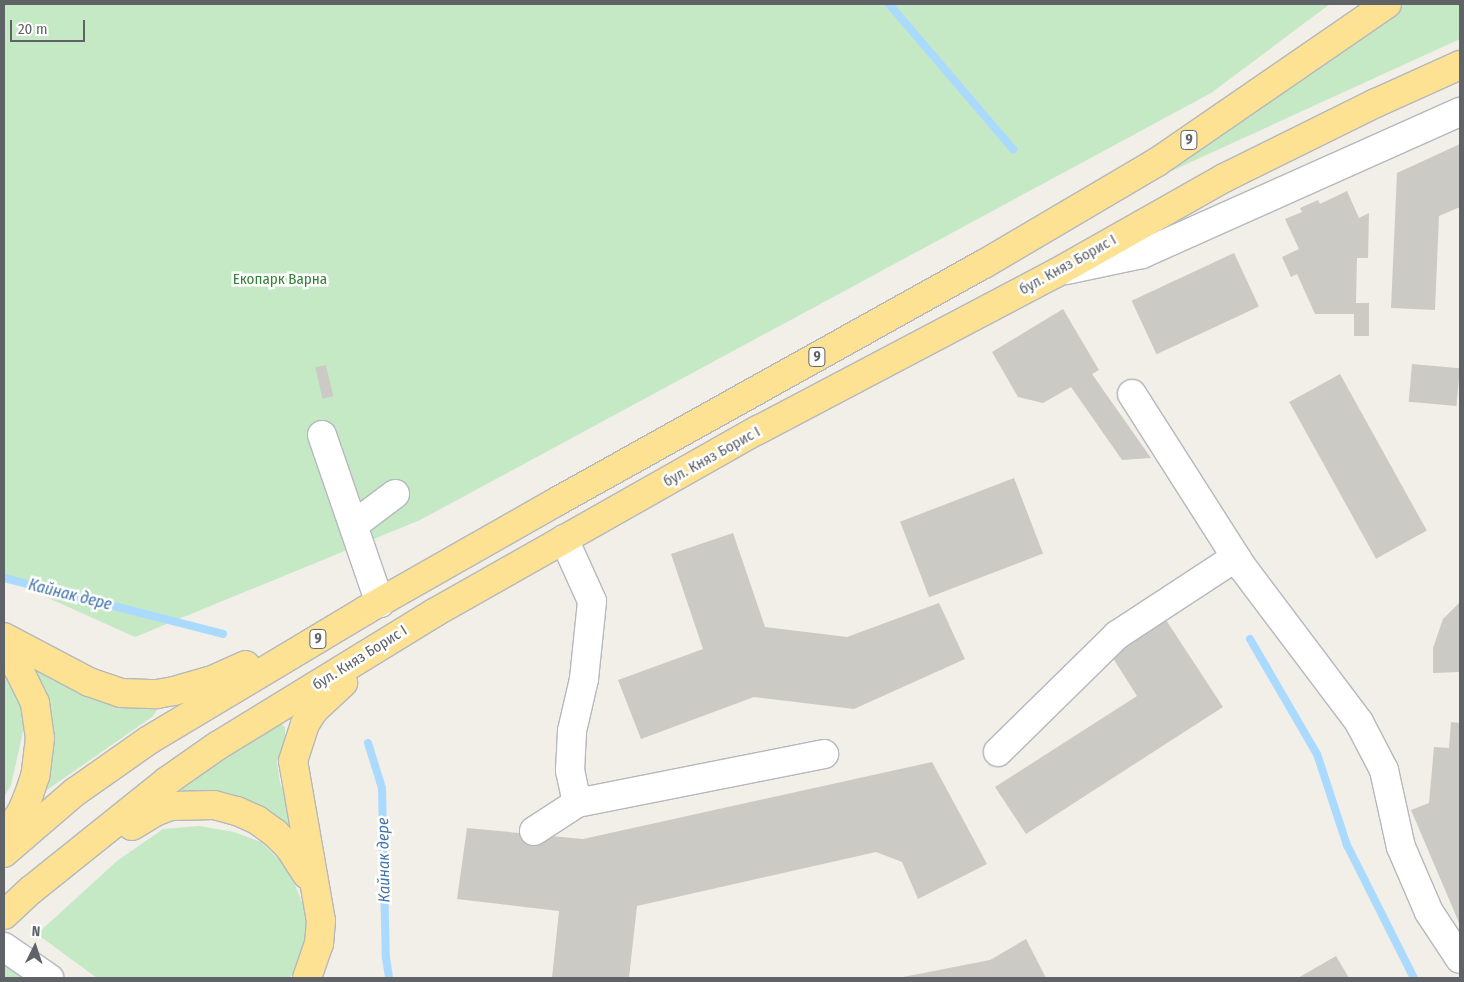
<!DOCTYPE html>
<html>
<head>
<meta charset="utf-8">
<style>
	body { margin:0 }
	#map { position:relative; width:1464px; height:982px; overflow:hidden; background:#f1efe8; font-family:"Fira Sans Condensed",sans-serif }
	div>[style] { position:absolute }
	.green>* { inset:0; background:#c5e8c5 }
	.stream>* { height:8px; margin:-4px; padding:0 4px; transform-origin:4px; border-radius:4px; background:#aadaff }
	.building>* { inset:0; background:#cccac5; transform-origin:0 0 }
	.roads { filter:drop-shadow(1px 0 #b5b8bc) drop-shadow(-1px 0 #b5b8bc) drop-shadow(0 1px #b5b8bc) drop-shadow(0 -1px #b5b8bc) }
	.minor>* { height:28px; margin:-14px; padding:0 14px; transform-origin:14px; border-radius:14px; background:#fff }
	.highway>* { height:28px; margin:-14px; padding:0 14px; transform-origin:14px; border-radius:14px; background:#fde293 }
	span { translate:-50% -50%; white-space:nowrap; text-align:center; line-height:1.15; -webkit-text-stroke:5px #fff; paint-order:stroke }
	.shield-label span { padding:1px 4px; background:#fff; border:1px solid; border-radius:4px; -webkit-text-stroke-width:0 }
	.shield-label { font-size:14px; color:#5f6368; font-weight:700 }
	.street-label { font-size:15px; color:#5f6368 }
	.park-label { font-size:15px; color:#348238 }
	.water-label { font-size:16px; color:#4174aa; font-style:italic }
	.frame { position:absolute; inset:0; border:5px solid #5f6368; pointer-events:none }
	.north { position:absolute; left:10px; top:922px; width:50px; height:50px; -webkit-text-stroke:4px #fff; paint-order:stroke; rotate:4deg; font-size:14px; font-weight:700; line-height:20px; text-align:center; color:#5f6368 }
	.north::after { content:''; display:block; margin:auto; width:18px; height:22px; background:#5f6368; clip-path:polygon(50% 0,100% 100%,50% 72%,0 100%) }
	.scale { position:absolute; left:10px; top:20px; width:75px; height:22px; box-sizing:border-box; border:2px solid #5f6368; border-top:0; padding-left:6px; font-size:15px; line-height:18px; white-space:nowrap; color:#5f6368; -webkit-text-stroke:4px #fff; paint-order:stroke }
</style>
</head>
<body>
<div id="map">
	<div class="green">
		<i style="clip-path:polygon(4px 4px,1330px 4px,1211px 93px,420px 520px,135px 637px,4px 578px)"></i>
		<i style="clip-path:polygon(1406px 4px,1460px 4px,1460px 39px,1145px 183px)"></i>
		<i style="clip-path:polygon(37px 668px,101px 702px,156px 707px,156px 712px,152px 717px,44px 792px,39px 791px,33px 671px)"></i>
		<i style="clip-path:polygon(4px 672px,20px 698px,25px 723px,11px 785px,4px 797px)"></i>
		<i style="clip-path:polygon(281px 724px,285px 727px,285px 737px,277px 762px,280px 783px,290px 809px,294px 828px,291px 831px,182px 793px,182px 787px,187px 783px,270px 727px)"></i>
		<i style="clip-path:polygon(199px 826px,234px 832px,261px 842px,289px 869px,304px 908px,307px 935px,304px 962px,289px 978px,97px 978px,37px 934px,117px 861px,163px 829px)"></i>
		<i style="clip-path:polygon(4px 959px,32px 978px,4px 978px)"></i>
	</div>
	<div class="stream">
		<i style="left:889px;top:4px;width:191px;rotate:49.5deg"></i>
		<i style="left:4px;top:578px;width:226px;rotate:14.3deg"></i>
		<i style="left:1250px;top:639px;width:133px;rotate:59.8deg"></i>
		<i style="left:1317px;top:754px;width:96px;rotate:71.8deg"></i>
		<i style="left:1347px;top:845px;width:149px;rotate:63.3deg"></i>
		<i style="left:368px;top:743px;width:47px;rotate:72.7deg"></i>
		<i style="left:382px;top:788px;width:170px;rotate:88.7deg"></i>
		<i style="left:386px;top:958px;width:20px;rotate:81deg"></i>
	</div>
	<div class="building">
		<i style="clip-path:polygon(1460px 144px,1460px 207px,1439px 216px,1435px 310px,1391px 308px,1397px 173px)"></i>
		<i style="clip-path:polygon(1347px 191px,1359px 218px,1369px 213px,1368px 258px,1357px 258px,1356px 303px,1369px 303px,1369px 336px,1354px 336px,1354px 314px,1315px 314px,1297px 274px,1291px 277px,1282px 257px,1299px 249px,1285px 219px,1302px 212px,1300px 208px,1318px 200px,1320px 204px)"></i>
		<i style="left:1234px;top:253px;width:59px;height:113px;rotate:65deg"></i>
		<i style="clip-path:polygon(1063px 309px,1099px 370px,1092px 374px,1151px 458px,1122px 460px,1071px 387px,1043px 403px,1018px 397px,992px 352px)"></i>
		<i style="left:1412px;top:364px;width:48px;height:38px;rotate:5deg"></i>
		<i style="left:326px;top:365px;width:32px;height:11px;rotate:77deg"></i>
		<i style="left:1340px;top:374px;width:179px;height:58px;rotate:61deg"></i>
		<i style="left:1014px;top:478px;width:81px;height:122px;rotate:69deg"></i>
		<i style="clip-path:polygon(733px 533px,765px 627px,847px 637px,939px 603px,965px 659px,854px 709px,754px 697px,641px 739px,618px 680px,703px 649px,671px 554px)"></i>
		<i style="clip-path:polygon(1460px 602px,1460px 672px,1433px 673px,1433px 648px,1443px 619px)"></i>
		<i style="clip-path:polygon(1166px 620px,1223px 707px,1026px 834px,995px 787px,1137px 696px,1111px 655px)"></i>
		<i style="clip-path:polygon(1451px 722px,1460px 723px,1460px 925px,1411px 810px,1429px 803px,1434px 747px,1449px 748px)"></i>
		<i style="clip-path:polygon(932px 762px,987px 864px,918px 899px,902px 862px,876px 852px,637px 906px,629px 978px,552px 978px,559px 911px,457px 899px,467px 828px,583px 839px)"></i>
		<i style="clip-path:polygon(1026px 939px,1046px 978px,898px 978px,990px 960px)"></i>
		<i style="clip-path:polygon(1336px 956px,1349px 978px,1298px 978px)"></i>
	</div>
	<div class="roads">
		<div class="minor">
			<i style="left:1067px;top:270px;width:77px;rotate:-12deg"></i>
			<i style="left:1142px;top:254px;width:348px;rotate:-24.1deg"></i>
			<i style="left:1132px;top:394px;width:206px;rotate:57.5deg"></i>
			<i style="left:1243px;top:568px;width:193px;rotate:53deg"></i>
			<i style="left:1359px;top:722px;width:54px;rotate:62.5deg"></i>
			<i style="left:1384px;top:770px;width:79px;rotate:77.6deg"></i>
			<i style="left:1401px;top:847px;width:71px;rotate:66.7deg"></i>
			<i style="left:1429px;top:912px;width:56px;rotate:56.6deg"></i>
			<i style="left:322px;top:435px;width:178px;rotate:71deg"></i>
			<i style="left:355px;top:524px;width:50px;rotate:-36.9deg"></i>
			<i style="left:998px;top:752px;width:167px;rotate:-44.5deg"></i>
			<i style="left:1117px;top:635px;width:142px;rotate:-33.2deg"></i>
			<i style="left:577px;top:803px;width:252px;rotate:-11.2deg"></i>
			<i style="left:534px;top:831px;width:51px;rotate:-33.1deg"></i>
			<i style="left:577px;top:803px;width:33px;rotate:-102deg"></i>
			<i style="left:570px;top:771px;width:40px;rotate:-87.1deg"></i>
			<i style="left:572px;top:731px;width:53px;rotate:-77deg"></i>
			<i style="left:584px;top:679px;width:78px;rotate:-84.1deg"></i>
			<i style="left:592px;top:601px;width:68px;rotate:-114.3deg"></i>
			<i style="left:4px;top:947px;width:55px;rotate:34.6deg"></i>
		</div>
		<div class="highway">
			<i style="left:4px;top:637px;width:96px;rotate:27.9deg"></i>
			<i style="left:89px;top:682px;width:34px;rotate:19deg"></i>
			<i style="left:121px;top:693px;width:36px;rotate:2deg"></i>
			<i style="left:157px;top:694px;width:17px;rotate:-10deg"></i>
			<i style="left:174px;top:691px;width:37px;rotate:-16deg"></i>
			<i style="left:210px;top:681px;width:39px;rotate:-24deg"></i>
			<i style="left:4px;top:648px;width:29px;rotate:56deg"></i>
			<i style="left:20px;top:672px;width:34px;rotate:64deg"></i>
			<i style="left:35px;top:703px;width:35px;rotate:82deg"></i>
			<i style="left:40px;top:738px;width:38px;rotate:97deg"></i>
			<i style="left:35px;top:776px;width:19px;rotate:108deg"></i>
			<i style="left:29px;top:794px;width:18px;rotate:112deg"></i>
			<i style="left:22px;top:811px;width:33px;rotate:123deg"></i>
			<i style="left:132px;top:826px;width:27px;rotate:-31deg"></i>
			<i style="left:155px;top:812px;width:17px;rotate:-21deg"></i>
			<i style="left:171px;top:806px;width:43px;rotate:-1.3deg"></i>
			<i style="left:214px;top:805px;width:24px;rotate:15deg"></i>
			<i style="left:237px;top:811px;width:22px;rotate:24deg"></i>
			<i style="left:257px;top:820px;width:22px;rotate:36deg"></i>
			<i style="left:275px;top:833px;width:20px;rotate:45deg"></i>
			<i style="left:289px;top:847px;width:33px;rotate:57deg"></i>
			<i style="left:4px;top:853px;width:94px;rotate:-40.7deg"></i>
			<i style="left:75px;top:792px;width:90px;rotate:-35.1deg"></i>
			<i style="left:149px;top:740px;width:253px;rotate:-30.9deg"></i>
			<i style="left:366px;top:610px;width:219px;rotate:-29.6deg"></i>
			<i style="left:556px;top:502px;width:490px;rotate:-29.1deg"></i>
			<i style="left:984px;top:264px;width:201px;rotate:-30.5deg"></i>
			<i style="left:1157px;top:162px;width:279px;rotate:-34.5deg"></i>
			<i style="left:4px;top:915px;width:37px;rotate:-43deg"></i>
			<i style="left:31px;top:890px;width:174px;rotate:-38.7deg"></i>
			<i style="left:167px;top:781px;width:61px;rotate:-35deg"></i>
			<i style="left:217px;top:746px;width:255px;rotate:-31.5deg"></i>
			<i style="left:434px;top:613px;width:372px;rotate:-29.5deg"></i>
			<i style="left:758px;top:430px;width:337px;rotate:-27.8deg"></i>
			<i style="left:1056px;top:273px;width:193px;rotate:-29.5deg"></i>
			<i style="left:1224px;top:178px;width:169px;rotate:-26.3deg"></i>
			<i style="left:1376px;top:103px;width:92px;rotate:-24.3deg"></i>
			<i style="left:307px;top:978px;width:36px;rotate:-71deg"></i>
			<i style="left:319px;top:944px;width:23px;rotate:-85deg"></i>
			<i style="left:321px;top:921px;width:162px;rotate:-99.9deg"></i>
			<i style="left:293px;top:761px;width:39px;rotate:-72deg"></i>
			<i style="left:305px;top:724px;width:17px;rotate:-57deg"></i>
			<i style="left:314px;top:710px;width:40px;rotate:-43deg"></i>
		</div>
	</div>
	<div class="shield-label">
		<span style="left:1189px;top:140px">9</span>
		<span style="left:817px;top:357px">9</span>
		<span style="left:318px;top:639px">9</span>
	</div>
	<div class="street-label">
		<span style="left:1068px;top:265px;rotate:-29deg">бул. Княз Борис I</span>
		<span style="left:712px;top:457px;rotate:-29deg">бул. Княз Борис I</span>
		<span style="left:360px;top:658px;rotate:-32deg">бул. Княз Борис I</span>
	</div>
	<div class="park-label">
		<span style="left:280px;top:280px">Екопарк Варна</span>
	</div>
	<div class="water-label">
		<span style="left:70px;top:595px;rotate:14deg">Кайнак дере</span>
		<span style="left:384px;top:860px;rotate:-91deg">Кайнак дере</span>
	</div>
	<div class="frame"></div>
	<div class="north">N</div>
	<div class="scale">20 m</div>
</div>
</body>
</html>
